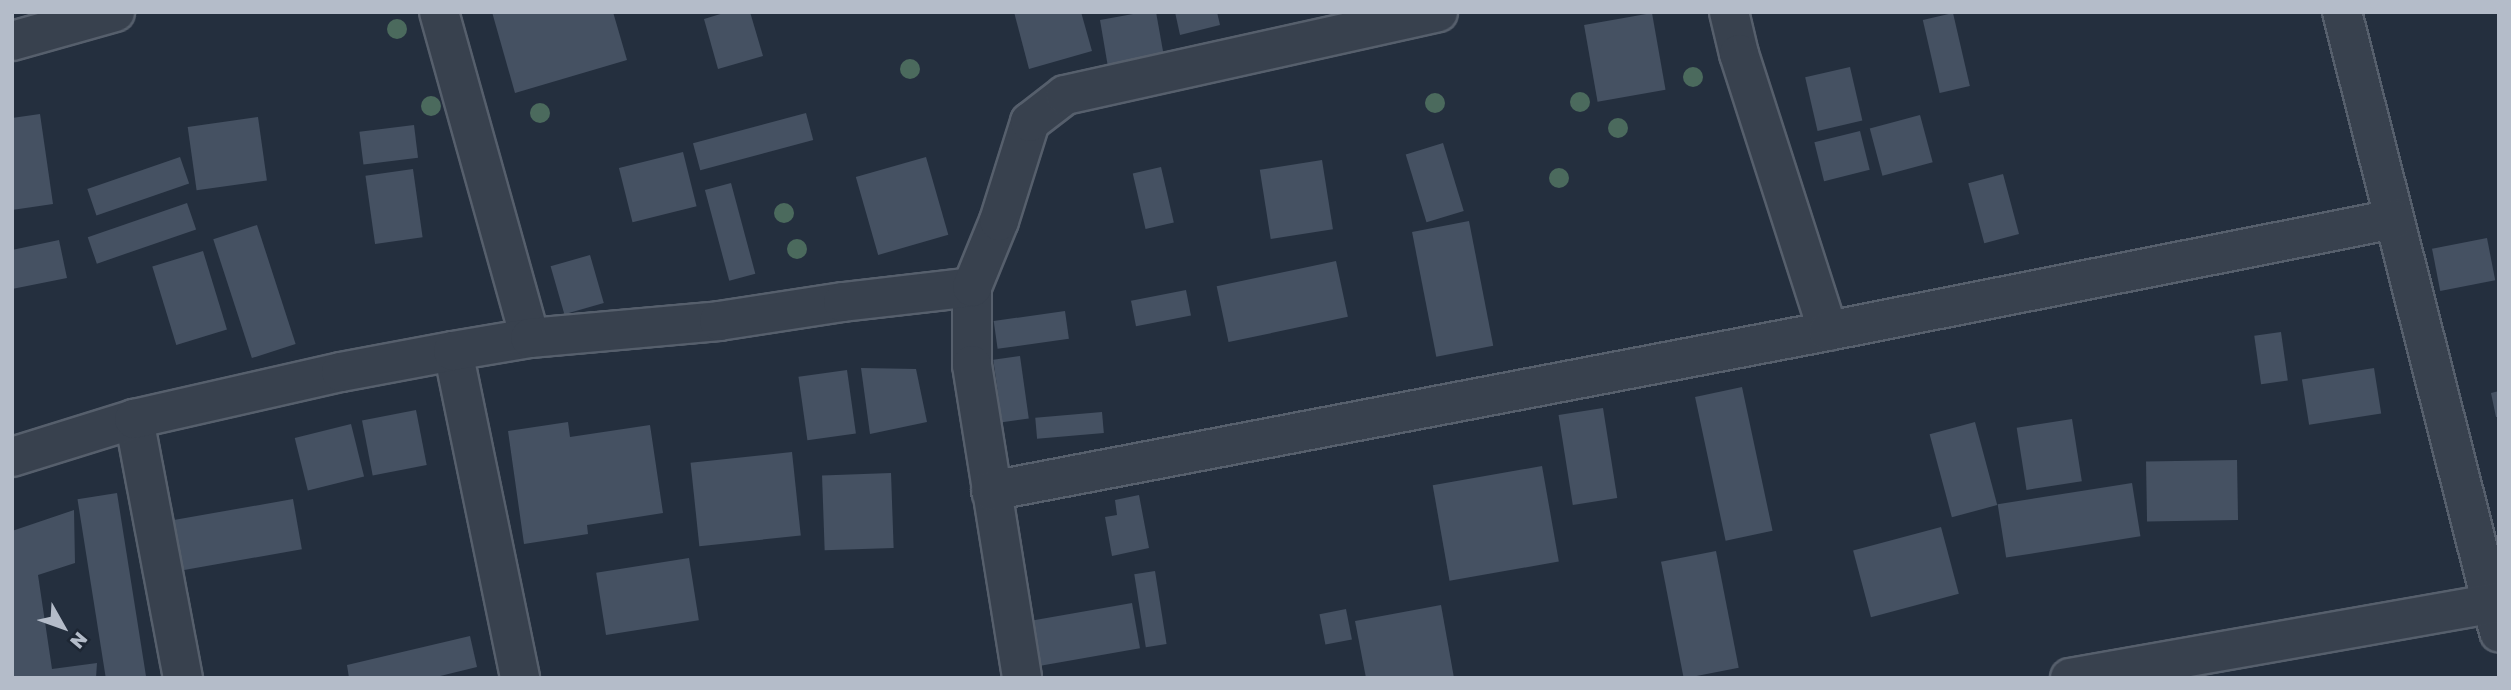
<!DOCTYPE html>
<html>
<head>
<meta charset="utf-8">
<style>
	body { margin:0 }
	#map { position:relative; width:2511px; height:690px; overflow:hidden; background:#242f3e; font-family:"Golos Text",sans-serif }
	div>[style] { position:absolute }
	.building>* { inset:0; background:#455162; transform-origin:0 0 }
	.roads { filter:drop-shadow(2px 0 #565f6c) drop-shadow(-2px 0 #565f6c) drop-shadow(0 2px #565f6c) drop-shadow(0 -2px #565f6c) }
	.minor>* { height:38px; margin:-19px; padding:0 19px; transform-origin:19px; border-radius:19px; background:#38414e }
	.trees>* { width:20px; height:20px; margin:-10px; border-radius:50%; background:#4b6a5d }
	span { translate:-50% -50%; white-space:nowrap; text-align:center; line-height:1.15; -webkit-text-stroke:5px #1d2633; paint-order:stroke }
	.frame { position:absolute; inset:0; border:14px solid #b4bcc9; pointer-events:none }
	.north { position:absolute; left:28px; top:592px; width:70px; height:70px; -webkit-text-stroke:5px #1d2633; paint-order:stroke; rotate:130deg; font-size:19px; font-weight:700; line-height:28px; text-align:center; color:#b4bcc9 }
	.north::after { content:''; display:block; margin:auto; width:24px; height:32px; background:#b4bcc9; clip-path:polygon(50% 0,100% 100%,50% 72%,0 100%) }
</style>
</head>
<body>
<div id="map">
	<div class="building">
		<i style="clip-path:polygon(492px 12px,613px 12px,627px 60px,515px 93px)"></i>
		<i style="clip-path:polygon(727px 12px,750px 12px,763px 56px,718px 69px,704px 19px)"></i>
		<i style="clip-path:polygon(1014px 12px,1081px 12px,1092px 51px,1029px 69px)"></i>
		<i style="clip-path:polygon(1144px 12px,1156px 12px,1166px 68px,1110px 79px,1100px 20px)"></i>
		<i style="clip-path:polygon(1175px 12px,1217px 12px,1220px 25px,1180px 35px)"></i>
		<i style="left:1652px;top:13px;width:78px;height:69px;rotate:80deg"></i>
		<i style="left:1953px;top:13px;width:75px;height:31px;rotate:77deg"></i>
		<i style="left:1850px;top:67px;width:55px;height:46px;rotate:77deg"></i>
		<i style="left:806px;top:113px;width:28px;height:117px;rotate:75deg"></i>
		<i style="clip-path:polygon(40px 114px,53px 204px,12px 210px,12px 118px)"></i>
		<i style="left:1920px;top:115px;width:49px;height:52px;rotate:75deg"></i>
		<i style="left:258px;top:117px;width:64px;height:71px;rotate:82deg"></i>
		<i style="left:414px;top:125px;width:33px;height:55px;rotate:83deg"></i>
		<i style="left:1860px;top:131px;width:40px;height:47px;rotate:76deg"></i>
		<i style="left:1443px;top:143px;width:71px;height:39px;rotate:73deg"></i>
		<i style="left:683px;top:152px;width:56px;height:66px;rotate:76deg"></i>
		<i style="left:180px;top:157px;width:28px;height:98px;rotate:71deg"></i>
		<i style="left:926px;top:157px;width:81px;height:73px;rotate:74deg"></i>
		<i style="left:1322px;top:160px;width:70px;height:63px;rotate:81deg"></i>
		<i style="left:1161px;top:167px;width:57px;height:29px;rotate:77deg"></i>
		<i style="left:413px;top:169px;width:69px;height:48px;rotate:82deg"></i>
		<i style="left:2003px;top:174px;width:62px;height:36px;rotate:75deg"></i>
		<i style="left:731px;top:183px;width:94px;height:27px;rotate:75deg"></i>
		<i style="left:187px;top:203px;width:28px;height:105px;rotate:71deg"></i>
		<i style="left:1469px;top:221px;width:127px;height:58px;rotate:79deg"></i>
		<i style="left:257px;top:225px;width:125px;height:46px;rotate:72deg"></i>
		<i style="left:2487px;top:238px;width:43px;height:56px;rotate:79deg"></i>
		<i style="clip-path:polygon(59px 240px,67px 278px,12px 289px,12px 250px)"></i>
		<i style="left:203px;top:251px;width:82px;height:53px;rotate:73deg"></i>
		<i style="left:590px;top:255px;width:50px;height:41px;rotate:74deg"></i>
		<i style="left:1336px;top:261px;width:57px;height:122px;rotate:78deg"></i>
		<i style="left:1186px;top:290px;width:26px;height:56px;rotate:79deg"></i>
		<i style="left:1065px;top:311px;width:28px;height:72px;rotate:82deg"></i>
		<i style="left:2281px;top:332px;width:49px;height:27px;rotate:82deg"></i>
		<i style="left:1020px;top:356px;width:63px;height:27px;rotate:82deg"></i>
		<i style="clip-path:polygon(861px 368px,916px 369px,927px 422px,870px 434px)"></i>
		<i style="left:2374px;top:368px;width:46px;height:73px;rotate:81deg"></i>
		<i style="left:847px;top:370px;width:64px;height:49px;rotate:82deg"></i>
		<i style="left:1742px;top:387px;width:147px;height:48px;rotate:78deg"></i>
		<i style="clip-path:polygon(2499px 391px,2499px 417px,2496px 417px,2491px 393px)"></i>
		<i style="left:1603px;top:408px;width:91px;height:45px;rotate:81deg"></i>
		<i style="left:416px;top:410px;width:56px;height:55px;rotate:79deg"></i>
		<i style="left:1102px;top:412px;width:21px;height:67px;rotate:85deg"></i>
		<i style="left:2072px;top:419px;width:63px;height:56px;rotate:81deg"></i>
		<i style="clip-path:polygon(568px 422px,570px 437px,650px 425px,663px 513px,587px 525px,588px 534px,524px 544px,508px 431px)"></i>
		<i style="left:1975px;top:422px;width:86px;height:47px;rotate:75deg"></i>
		<i style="left:351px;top:424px;width:54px;height:58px;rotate:76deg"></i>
		<i style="left:792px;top:452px;width:84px;height:102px;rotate:84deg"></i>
		<i style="left:2237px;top:460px;width:60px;height:91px;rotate:89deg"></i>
		<i style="left:1542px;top:466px;width:97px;height:111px;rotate:80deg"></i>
		<i style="left:891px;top:473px;width:75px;height:69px;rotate:88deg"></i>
		<i style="left:2132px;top:483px;width:54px;height:136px;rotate:81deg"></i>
		<i style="left:117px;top:493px;width:187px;height:40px;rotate:81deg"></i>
		<i style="clip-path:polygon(1139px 495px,1149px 548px,1112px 556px,1105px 517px,1117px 515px,1115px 500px)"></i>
		<i style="left:293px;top:499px;width:51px;height:121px;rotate:80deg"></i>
		<i style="clip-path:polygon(74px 510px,75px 563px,38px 575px,52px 669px,97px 663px,96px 678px,12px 678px,12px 531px)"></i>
		<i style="left:1941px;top:527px;width:69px;height:91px;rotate:75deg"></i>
		<i style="left:1716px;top:551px;width:119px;height:56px;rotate:79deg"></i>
		<i style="left:689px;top:558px;width:63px;height:94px;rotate:81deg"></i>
		<i style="left:1155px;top:571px;width:74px;height:21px;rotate:81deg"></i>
		<i style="left:1132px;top:603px;width:46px;height:104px;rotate:80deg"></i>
		<i style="clip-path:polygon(1441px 605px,1454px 678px,1366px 678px,1355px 621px)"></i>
		<i style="left:1346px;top:609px;width:31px;height:27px;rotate:79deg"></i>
		<i style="clip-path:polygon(470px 636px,477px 667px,432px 678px,349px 678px,347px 665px)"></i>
	</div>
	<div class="roads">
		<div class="minor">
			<i style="left:439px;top:12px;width:338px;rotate:74.4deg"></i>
			<i style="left:1729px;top:12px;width:43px;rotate:76.6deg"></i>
			<i style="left:1739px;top:54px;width:291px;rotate:72.2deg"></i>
			<i style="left:2342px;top:12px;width:640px;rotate:75.79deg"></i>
			<i style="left:12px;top:41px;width:107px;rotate:-15.7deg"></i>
			<i style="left:972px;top:287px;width:78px;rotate:90deg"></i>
			<i style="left:972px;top:365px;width:317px;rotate:80.9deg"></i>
			<i style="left:453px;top:351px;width:334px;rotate:78.4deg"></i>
			<i style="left:134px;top:419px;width:264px;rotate:79.3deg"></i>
			<i style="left:12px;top:457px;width:128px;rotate:-17.3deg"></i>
			<i style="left:134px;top:419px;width:212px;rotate:-12.8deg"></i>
			<i style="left:341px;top:372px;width:114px;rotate:-10.6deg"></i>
			<i style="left:453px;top:351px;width:78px;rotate:-9.6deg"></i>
			<i style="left:530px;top:338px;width:190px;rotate:-5.1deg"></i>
			<i style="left:719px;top:321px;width:125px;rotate:-8.7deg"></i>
			<i style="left:843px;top:302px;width:130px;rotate:-6.6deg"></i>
			<i style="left:972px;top:287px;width:71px;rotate:-67.8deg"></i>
			<i style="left:999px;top:221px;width:104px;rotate:-72.6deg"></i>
			<i style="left:1030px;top:122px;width:44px;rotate:-37.6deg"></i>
			<i style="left:1065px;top:95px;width:382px;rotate:-12.5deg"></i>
			<i style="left:991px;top:491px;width:852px;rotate:-10.82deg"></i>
			<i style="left:1828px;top:331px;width:577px;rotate:-11.19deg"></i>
			<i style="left:2070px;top:678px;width:436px;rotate:-10deg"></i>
		</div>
	</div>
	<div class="trees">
		<i style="left:397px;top:29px"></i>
		<i style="left:910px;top:69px"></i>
		<i style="left:1693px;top:77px"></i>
		<i style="left:1580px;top:102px"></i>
		<i style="left:1435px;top:103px"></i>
		<i style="left:431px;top:106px"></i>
		<i style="left:540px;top:113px"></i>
		<i style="left:1618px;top:128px"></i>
		<i style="left:1559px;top:178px"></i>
		<i style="left:784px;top:213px"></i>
		<i style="left:797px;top:249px"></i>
	</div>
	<div class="frame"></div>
	<div class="north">N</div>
</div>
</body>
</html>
